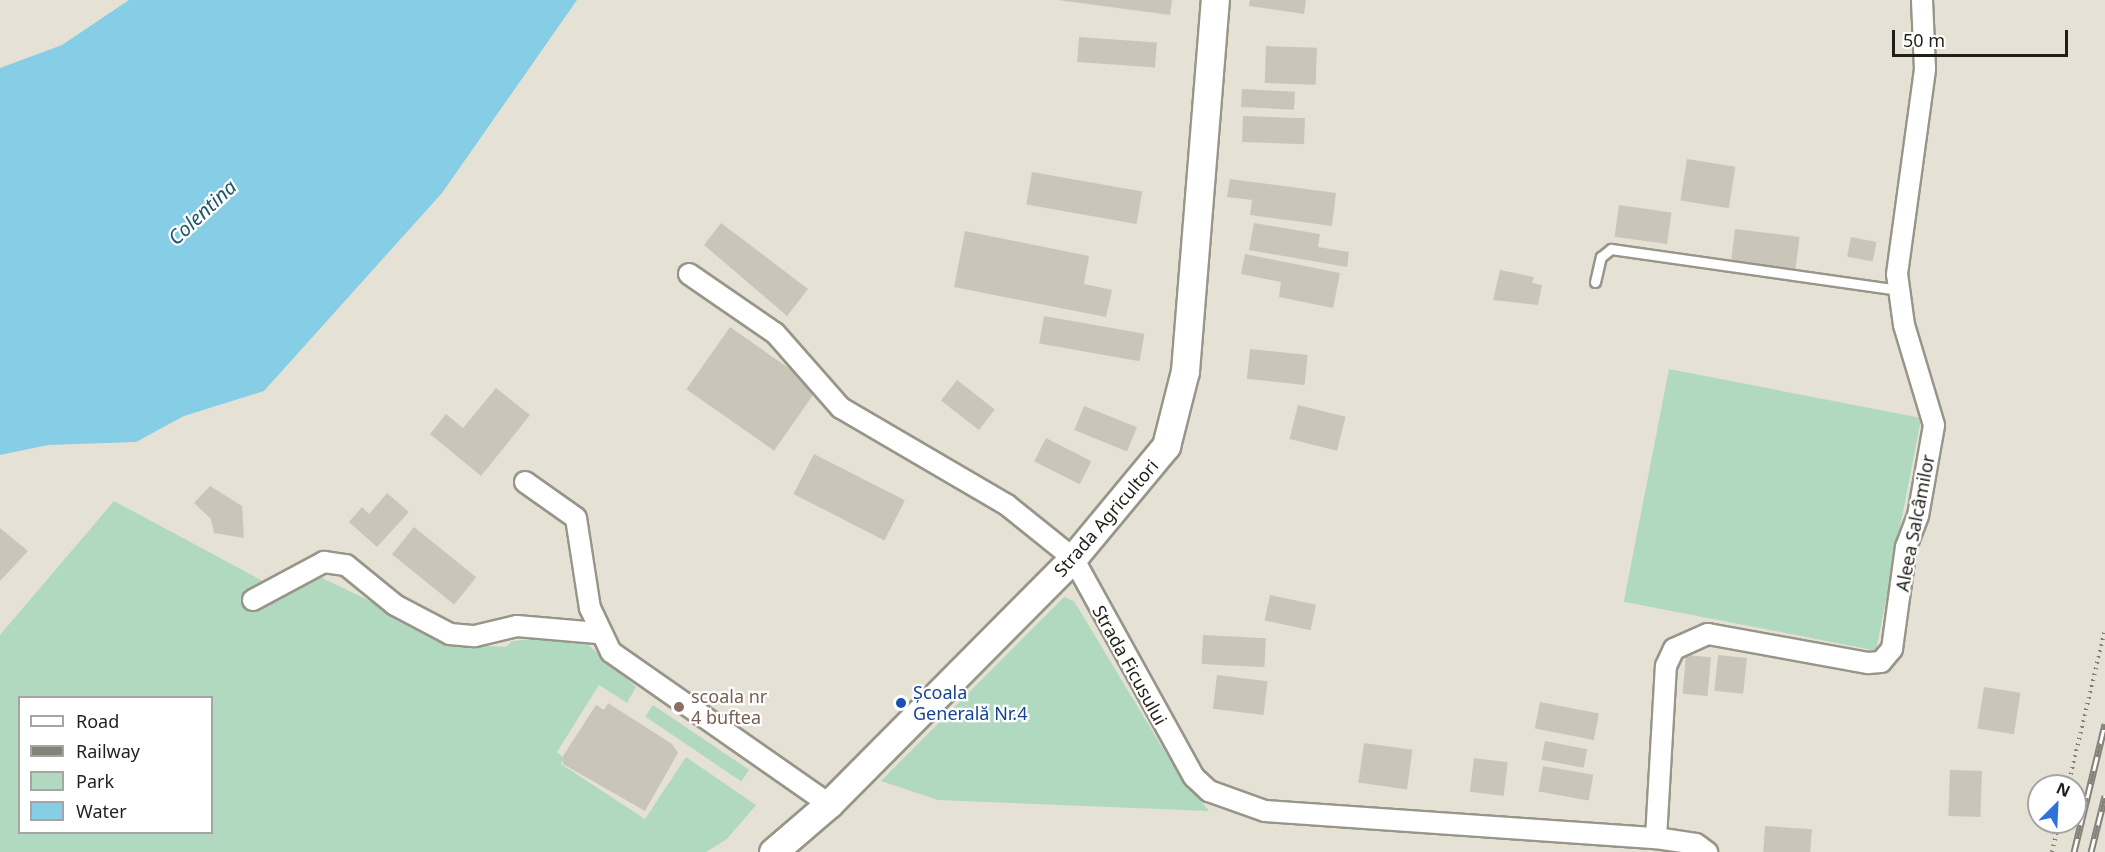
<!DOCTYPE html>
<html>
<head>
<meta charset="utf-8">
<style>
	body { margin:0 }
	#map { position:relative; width:2105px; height:852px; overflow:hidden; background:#e5e2d5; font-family:"Noto Sans",sans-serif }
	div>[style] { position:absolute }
	.green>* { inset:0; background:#b1d9bf; transform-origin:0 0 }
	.water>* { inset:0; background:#86cee6 }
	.building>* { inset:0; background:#c9c6b9; transform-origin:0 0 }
	.path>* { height:4px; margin-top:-2px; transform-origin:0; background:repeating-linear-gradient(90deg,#807e75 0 1.5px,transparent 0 6px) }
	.roads { filter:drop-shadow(2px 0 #989589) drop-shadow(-2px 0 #989589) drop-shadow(0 2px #989589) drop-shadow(0 -2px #989589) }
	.service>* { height:9px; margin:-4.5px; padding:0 4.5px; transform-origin:4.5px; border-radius:4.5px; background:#fff }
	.minor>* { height:20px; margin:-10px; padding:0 10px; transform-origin:10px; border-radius:10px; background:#fff }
	.secondary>* { height:27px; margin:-13.5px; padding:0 13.5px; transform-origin:13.5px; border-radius:13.5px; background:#fff }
	.rail>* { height:7px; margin-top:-3.5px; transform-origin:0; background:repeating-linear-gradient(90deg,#fff 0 14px,#848279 0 28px); box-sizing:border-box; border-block:2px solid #848279 }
	.dots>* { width:16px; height:16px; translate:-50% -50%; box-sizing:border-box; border:3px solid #fff; border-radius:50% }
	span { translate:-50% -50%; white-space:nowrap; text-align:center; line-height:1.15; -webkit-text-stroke:4.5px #fff; paint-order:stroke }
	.street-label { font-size:18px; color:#201f1a }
	.transit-label { font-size:18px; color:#164399 }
	.left { translate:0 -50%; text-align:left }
	.education-label { font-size:18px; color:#785e54 }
	.water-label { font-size:20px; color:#1d586a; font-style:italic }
	.legend { position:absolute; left:18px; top:696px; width:195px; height:138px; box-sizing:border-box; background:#fff; border:2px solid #a6a5a3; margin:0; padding:8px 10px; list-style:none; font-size:18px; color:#201f1a }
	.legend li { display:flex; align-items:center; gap:12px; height:30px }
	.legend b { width:30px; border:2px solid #a6a5a3 }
	.north { position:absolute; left:2027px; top:774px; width:60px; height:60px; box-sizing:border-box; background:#fff; border:2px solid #a6a5a3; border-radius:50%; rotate:24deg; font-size:16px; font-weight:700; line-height:24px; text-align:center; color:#201f1a }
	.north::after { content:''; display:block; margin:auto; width:21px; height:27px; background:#2c71de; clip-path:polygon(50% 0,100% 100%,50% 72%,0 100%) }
	.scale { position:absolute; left:1892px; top:30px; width:176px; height:27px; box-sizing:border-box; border:3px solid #201f1a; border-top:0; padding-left:8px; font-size:18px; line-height:21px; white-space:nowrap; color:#201f1a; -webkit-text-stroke:4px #fff; paint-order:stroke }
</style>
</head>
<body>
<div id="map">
	<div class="green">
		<i style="left:1669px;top:369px;width:257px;height:237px;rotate:11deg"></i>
		<i style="clip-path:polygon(evenodd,114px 501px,261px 580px,271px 598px,318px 576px,460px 644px,506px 647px,512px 641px,577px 635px,636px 687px,627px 703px,599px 685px,557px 752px,564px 758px,561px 764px,645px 819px,686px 757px,756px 805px,727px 839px,706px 852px,0 852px,0 635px,114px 501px,20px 698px,212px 698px,212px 832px,20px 832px,20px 698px)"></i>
		<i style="clip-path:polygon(1064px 597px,1074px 601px,1168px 757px,1209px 811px,938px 800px,881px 781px)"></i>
		<i style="left:653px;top:705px;width:116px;height:14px;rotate:34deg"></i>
	</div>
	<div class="water">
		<i style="clip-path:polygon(129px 0,577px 0,442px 193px,264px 391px,184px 416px,136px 442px,48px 445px,0 455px,0 68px,62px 45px)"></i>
	</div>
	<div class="building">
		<i style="clip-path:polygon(1058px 0,1172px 0,1170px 15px)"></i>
		<i style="clip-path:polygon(1250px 0,1306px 0,1304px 14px,1249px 6px)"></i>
		<i style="left:1079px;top:37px;width:78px;height:25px;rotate:4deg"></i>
		<i style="left:1266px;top:46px;width:51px;height:37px;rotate:2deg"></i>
		<i style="left:1242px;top:89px;width:53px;height:18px;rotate:3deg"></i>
		<i style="left:1243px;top:116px;width:62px;height:26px;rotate:2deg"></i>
		<i style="left:1687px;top:159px;width:49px;height:42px;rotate:9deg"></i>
		<i style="left:1032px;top:172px;width:112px;height:33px;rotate:10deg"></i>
		<i style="clip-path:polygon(1230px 179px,1336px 193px,1332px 226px,1250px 215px,1252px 200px,1227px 197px)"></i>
		<i style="left:1619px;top:205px;width:53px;height:32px;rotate:8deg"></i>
		<i style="clip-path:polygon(721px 223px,808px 289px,787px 316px,704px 245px)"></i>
		<i style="clip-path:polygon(1254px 223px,1320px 234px,1318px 247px,1349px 252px,1347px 267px,1249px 250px)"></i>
		<i style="left:1735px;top:229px;width:65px;height:33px;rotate:7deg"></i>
		<i style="clip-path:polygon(965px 231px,1089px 256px,1084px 284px,1112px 290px,1106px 317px,954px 287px)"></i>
		<i style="left:1851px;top:237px;width:26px;height:20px;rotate:11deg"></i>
		<i style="clip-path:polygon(1245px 254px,1340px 273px,1333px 308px,1279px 297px,1281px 282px,1241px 274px)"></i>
		<i style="clip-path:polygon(1500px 270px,1534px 277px,1532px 283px,1542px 285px,1538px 305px,1493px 300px)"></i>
		<i style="left:1044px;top:316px;width:102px;height:28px;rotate:10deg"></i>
		<i style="left:730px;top:327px;width:107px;height:76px;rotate:35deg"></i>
		<i style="left:1250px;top:349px;width:58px;height:30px;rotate:6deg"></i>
		<i style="left:957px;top:380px;width:48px;height:26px;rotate:38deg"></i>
		<i style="clip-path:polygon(496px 388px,530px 415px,481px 476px,430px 434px,446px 414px,463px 428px)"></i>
		<i style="left:1298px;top:405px;width:49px;height:35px;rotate:14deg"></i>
		<i style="left:1084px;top:406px;width:57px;height:26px;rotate:22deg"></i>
		<i style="left:1046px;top:438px;width:51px;height:26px;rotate:27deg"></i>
		<i style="left:814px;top:454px;width:102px;height:45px;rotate:27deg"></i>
		<i style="clip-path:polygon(210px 486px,242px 506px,244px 538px,214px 533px,211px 519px,194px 503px)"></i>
		<i style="clip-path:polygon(387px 493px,409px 512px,377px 547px,349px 522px,362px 507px,369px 514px)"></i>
		<i style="left:414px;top:527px;width:80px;height:35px;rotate:39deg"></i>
		<i style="clip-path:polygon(0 528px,28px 551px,0 581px)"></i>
		<i style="left:1270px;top:595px;width:47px;height:26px;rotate:12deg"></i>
		<i style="left:1203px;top:635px;width:63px;height:29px;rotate:3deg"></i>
		<i style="left:1686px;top:655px;width:25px;height:39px;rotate:5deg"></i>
		<i style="left:1718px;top:655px;width:29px;height:36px;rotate:6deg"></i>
		<i style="left:1217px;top:675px;width:51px;height:34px;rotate:7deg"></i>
		<i style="left:1984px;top:687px;width:37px;height:42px;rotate:9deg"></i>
		<i style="left:1540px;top:702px;width:60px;height:27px;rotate:11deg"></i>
		<i style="clip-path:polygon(608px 703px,672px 744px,678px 753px,645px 811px,563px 764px,563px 756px,596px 705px,604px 710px)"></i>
		<i style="left:1545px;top:741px;width:43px;height:19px;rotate:11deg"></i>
		<i style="left:1364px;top:743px;width:49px;height:40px;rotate:8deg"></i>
		<i style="left:1474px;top:758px;width:34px;height:34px;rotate:7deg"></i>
		<i style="left:1543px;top:766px;width:51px;height:26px;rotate:10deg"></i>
		<i style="left:1950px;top:770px;width:32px;height:46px;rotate:2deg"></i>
		<i style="left:1765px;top:826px;width:47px;height:26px;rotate:4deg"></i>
	</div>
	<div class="path">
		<i style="left:2068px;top:786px;width:160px;rotate:-76.7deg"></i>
		<i style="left:2052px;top:852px;width:31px;rotate:-77deg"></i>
	</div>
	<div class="roads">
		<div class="service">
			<i style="left:1595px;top:282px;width:26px;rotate:-77deg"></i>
			<i style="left:1601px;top:257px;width:13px;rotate:-39deg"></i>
			<i style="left:1611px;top:249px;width:291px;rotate:8.1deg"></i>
		</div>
		<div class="minor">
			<i style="left:689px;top:274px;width:104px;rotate:34.5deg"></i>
			<i style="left:775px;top:333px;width:100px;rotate:48.7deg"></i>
			<i style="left:841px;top:408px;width:192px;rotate:30.3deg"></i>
			<i style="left:1007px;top:505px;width:85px;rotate:38.8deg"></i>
			<i style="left:1073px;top:558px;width:250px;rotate:61.1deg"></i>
			<i style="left:1194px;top:777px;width:21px;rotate:43deg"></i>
			<i style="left:1209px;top:791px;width:59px;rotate:19.7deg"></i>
			<i style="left:1265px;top:811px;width:392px;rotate:4deg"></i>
			<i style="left:1656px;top:838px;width:40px;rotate:8.5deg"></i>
			<i style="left:1696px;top:844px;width:14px;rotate:36deg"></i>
			<i style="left:525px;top:482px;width:62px;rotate:35.2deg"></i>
			<i style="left:576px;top:518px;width:91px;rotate:81.2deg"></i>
			<i style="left:590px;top:608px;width:49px;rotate:64.5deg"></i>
			<i style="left:611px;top:652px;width:266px;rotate:34.9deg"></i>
			<i style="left:253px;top:600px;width:81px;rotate:-28.2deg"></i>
			<i style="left:324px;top:562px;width:22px;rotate:8deg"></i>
			<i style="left:346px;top:565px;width:63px;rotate:39.2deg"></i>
			<i style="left:395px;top:605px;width:62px;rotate:27.8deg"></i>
			<i style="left:450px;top:634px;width:25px;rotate:5deg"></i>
			<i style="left:475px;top:636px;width:43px;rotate:-13.4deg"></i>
			<i style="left:517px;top:626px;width:81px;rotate:4.9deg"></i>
			<i style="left:1656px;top:838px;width:172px;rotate:-86.7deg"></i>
			<i style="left:1666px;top:666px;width:19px;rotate:-65deg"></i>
			<i style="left:1674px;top:649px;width:37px;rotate:-24deg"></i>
			<i style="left:1708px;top:634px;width:163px;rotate:10.3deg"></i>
			<i style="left:1868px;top:663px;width:13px;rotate:-4deg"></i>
			<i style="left:1881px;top:662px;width:17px;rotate:-50deg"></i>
			<i style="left:1892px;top:649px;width:103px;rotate:-82.2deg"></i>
			<i style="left:1906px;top:547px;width:33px;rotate:-69deg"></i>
			<i style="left:1918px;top:516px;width:92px;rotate:-80deg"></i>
			<i style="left:1934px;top:425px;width:104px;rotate:-106.7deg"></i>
			<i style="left:1904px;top:325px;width:51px;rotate:-97.8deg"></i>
			<i style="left:1897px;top:274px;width:207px;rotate:-82.2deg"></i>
			<i style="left:1925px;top:69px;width:69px;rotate:-92.5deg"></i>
		</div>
		<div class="secondary">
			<i style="left:773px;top:852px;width:74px;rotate:-40.6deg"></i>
			<i style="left:829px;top:804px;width:346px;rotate:-45.2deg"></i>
			<i style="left:1073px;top:558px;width:146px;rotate:-50.3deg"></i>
			<i style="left:1166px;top:446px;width:77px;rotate:-75.8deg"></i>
			<i style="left:1185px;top:371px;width:372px;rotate:-85.4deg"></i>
		</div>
	</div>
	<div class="rail">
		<i style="left:2074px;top:852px;width:132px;rotate:-76.4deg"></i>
		<i style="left:2091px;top:852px;width:58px;rotate:-76deg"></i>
	</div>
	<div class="dots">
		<i style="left:901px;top:703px;background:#1a4fb4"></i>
		<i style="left:679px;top:707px;background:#8d6e63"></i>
	</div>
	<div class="street-label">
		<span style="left:1106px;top:518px;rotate:-49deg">Strada Agricultori</span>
		<span style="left:1915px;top:523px;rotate:-79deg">Aleea Salcâmilor</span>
		<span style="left:1130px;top:665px;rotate:61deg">Strada Ficusului</span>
	</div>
	<div class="transit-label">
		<span class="left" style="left:913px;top:703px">Școala<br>Generală Nr.4</span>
	</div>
	<div class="education-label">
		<span class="left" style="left:691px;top:707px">scoala nr<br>4 buftea</span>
	</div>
	<div class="water-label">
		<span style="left:202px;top:212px;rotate:-43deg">Colentina</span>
	</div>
	<ul class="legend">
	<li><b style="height:8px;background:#fff"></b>Road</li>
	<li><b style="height:8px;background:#848279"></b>Railway</li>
	<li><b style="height:16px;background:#b1d9bf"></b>Park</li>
	<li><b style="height:16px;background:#86cee6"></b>Water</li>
	</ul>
	<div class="north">N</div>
	<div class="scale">50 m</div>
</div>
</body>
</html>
